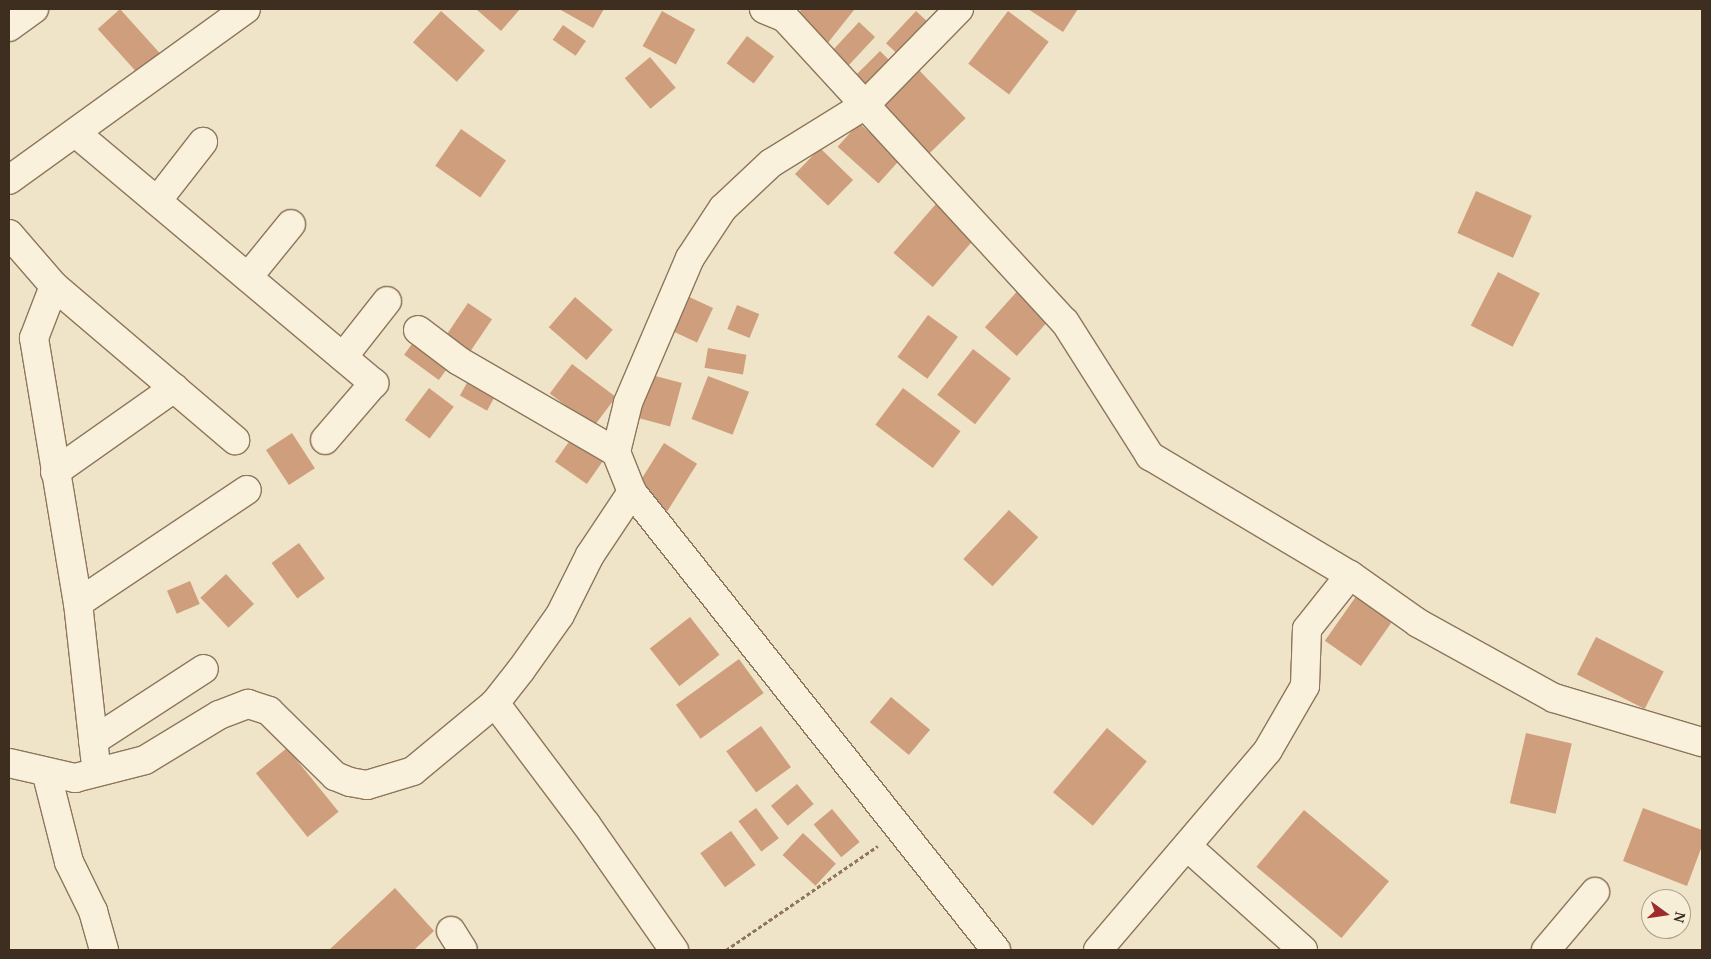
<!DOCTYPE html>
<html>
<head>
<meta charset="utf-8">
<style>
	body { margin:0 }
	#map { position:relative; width:1711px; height:959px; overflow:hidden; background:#f0e4c8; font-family:"PT Serif",serif }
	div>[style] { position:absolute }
	.building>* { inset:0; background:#cf9f7d; transform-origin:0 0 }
	.path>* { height:3px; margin-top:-1.5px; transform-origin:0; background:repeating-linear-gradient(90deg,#8d765c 0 4px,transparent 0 6.5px) }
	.roads { filter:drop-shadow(1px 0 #8d765c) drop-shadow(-1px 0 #8d765c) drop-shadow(0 1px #8d765c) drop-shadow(0 -1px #8d765c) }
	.minor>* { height:28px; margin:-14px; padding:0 14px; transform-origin:14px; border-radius:14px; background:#faf1dc }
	span { translate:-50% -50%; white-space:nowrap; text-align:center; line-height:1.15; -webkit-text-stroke:4px #f7eed8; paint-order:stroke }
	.frame { position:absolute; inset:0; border:10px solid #3d2e20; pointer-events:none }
	.north { position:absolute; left:1641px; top:889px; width:50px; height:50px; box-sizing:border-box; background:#f7eed8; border:1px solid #ada18e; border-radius:50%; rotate:104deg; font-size:14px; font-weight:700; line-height:20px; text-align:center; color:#3d2e20 }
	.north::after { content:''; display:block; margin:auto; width:18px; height:22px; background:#9e2a2b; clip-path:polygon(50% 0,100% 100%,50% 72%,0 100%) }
</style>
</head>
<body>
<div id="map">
	<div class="building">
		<i style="left:120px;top:9px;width:72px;height:30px;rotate:48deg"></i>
		<i style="clip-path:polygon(476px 9px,520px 9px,501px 31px)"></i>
		<i style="clip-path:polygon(559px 9px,604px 9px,593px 28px)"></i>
		<i style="clip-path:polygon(802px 9px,852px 9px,854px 10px,823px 49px,790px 23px)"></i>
		<i style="clip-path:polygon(1028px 9px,1078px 9px,1063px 32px)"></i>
		<i style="left:441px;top:11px;width:59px;height:42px;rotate:42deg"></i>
		<i style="left:662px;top:11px;width:38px;height:40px;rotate:29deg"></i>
		<i style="left:916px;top:11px;width:21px;height:44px;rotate:43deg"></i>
		<i style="left:1008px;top:11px;width:51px;height:66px;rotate:37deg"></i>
		<i style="left:859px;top:22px;width:22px;height:40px;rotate:43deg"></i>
		<i style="left:563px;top:25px;width:28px;height:18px;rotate:35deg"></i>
		<i style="left:747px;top:36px;width:34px;height:34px;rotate:37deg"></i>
		<i style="left:880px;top:51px;width:21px;height:34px;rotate:45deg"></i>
		<i style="left:650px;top:57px;width:40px;height:33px;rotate:50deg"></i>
		<i style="left:917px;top:68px;width:70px;height:57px;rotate:46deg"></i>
		<i style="left:859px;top:123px;width:55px;height:32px;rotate:42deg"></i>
		<i style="left:461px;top:129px;width:55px;height:45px;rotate:35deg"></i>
		<i style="left:820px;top:148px;width:46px;height:36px;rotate:44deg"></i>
		<i style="left:1476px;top:191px;width:61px;height:46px;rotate:24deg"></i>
		<i style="left:942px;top:197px;width:52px;height:74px;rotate:41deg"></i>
		<i style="left:1498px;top:272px;width:47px;height:60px;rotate:27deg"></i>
		<i style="left:1021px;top:287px;width:43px;height:54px;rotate:42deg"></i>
		<i style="left:685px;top:295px;width:31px;height:38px;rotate:25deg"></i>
		<i style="left:575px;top:297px;width:50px;height:40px;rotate:41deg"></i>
		<i style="left:468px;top:303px;width:29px;height:45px;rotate:34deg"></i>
		<i style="left:737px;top:305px;width:24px;height:26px;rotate:22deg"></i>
		<i style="left:928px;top:315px;width:37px;height:52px;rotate:36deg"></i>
		<i style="left:417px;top:337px;width:43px;height:22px;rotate:36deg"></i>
		<i style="left:708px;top:348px;width:39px;height:20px;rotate:10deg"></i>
		<i style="left:973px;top:349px;width:48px;height:58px;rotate:38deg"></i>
		<i style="left:572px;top:364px;width:55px;height:37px;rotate:37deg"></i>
		<i style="left:473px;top:372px;width:31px;height:27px;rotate:29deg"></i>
		<i style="left:648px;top:374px;width:35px;height:45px;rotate:15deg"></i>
		<i style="left:708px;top:376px;width:44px;height:46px;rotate:21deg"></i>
		<i style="left:429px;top:388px;width:31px;height:40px;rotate:37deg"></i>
		<i style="left:903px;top:388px;width:72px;height:46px;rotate:37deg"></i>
		<i style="left:292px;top:433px;width:42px;height:31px;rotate:57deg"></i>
		<i style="left:575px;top:433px;width:39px;height:35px;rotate:35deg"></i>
		<i style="left:664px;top:443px;width:39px;height:56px;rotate:32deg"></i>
		<i style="left:1009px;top:510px;width:40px;height:67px;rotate:43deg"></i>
		<i style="left:299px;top:543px;width:44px;height:34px;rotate:54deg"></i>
		<i style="left:226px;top:574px;width:41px;height:35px;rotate:47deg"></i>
		<i style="left:190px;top:581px;width:25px;height:25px;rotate:67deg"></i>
		<i style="left:1357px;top:595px;width:44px;height:56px;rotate:35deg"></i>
		<i style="left:690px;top:617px;width:48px;height:51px;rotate:52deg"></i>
		<i style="left:1596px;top:637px;width:76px;height:42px;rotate:27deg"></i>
		<i style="left:739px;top:659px;width:42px;height:78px;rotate:54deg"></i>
		<i style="left:891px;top:697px;width:51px;height:33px;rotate:40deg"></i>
		<i style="left:761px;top:726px;width:51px;height:43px;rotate:54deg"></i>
		<i style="left:1107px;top:728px;width:52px;height:84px;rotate:40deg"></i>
		<i style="left:1526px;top:733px;width:47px;height:72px;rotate:13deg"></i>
		<i style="left:287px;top:748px;width:82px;height:40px;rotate:51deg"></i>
		<i style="left:797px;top:784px;width:26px;height:34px;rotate:50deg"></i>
		<i style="left:756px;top:808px;width:38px;height:22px;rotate:53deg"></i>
		<i style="clip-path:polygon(1643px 808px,1702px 830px,1702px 846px,1687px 886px,1623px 861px)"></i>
		<i style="left:832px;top:809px;width:43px;height:24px;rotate:50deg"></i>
		<i style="left:1304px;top:810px;width:111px;height:74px;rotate:40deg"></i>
		<i style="left:731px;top:831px;width:42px;height:38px;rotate:54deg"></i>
		<i style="left:803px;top:833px;width:45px;height:30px;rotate:43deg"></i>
		<i style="clip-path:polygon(395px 888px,434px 931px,414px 950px,329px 950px)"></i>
	</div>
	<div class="path">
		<i style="left:726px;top:950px;width:184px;rotate:-34.4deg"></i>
	</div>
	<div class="roads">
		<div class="minor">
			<i style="left:764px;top:9px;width:23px;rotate:23deg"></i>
			<i style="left:785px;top:18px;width:413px;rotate:47.4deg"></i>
			<i style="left:1065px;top:322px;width:159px;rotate:57.6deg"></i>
			<i style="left:1150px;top:456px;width:233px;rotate:30.8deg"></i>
			<i style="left:1350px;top:575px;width:83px;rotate:35.2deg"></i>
			<i style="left:1418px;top:623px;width:155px;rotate:28.9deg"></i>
			<i style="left:1554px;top:698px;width:154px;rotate:16.6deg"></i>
			<i style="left:959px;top:9px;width:134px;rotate:134.4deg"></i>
			<i style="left:865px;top:105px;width:110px;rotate:148.3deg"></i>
			<i style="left:771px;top:163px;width:66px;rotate:136.8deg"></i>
			<i style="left:723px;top:208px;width:60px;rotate:123.4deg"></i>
			<i style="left:690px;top:258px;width:158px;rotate:113.2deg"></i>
			<i style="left:628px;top:403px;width:50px;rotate:103.8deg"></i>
			<i style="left:616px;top:452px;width:43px;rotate:68.2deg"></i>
			<i style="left:632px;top:492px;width:585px;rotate:51.52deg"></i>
			<i style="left:9px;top:27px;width:31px;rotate:-36deg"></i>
			<i style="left:77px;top:134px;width:388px;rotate:40deg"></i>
			<i style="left:374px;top:383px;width:75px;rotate:130.7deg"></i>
			<i style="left:9px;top:180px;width:292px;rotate:-35.8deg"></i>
			<i style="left:157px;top:201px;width:75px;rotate:-52.1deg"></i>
			<i style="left:9px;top:234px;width:69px;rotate:49.1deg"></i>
			<i style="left:54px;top:286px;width:56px;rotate:111deg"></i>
			<i style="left:34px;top:338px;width:269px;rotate:80.6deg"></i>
			<i style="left:78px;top:603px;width:156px;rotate:83.7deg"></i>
			<i style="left:248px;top:277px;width:68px;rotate:-50.9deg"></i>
			<i style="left:54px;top:286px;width:238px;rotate:40.4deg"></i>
			<i style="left:418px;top:330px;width:51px;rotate:37.1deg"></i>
			<i style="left:459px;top:361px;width:181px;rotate:30.1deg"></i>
			<i style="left:343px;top:357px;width:71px;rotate:-51.8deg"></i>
			<i style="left:55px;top:472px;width:146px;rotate:-35.2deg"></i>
			<i style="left:78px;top:603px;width:203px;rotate:-33.8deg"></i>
			<i style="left:495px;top:703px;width:151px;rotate:53.1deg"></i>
			<i style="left:586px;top:824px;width:154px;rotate:55.1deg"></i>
			<i style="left:93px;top:741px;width:132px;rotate:-33deg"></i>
			<i style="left:9px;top:763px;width:68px;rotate:12.8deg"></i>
			<i style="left:75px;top:778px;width:72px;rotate:-14.4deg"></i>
			<i style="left:145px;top:760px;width:87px;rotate:-31.3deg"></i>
			<i style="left:219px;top:715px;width:31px;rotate:-21deg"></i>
			<i style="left:248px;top:704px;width:22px;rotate:18deg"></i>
			<i style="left:269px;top:711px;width:93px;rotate:44.6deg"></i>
			<i style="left:335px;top:776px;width:16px;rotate:22deg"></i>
			<i style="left:350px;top:782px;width:17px;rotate:10deg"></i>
			<i style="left:367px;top:785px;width:48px;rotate:-16.9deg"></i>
			<i style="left:413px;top:771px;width:107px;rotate:-39.7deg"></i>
			<i style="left:495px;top:703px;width:42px;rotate:-51.8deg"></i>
			<i style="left:521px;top:670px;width:67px;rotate:-54.7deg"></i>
			<i style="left:560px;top:615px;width:67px;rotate:-63.4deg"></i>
			<i style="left:590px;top:555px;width:76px;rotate:-56.3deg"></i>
			<i style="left:47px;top:775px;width:90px;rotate:75.8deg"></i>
			<i style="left:69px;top:862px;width:55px;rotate:63.9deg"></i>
			<i style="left:93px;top:911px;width:41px;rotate:74.2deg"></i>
			<i style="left:1189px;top:848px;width:153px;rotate:41.8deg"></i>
			<i style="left:451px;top:931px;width:22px;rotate:58deg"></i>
			<i style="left:1098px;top:950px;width:262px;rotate:-49.6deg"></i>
			<i style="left:1268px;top:750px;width:74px;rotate:-60deg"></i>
			<i style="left:1305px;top:686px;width:57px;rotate:-88deg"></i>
			<i style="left:1307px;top:629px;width:69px;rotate:-51.5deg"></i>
			<i style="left:1546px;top:950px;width:76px;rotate:-49.8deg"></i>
		</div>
	</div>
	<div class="frame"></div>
	<div class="north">N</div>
</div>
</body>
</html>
